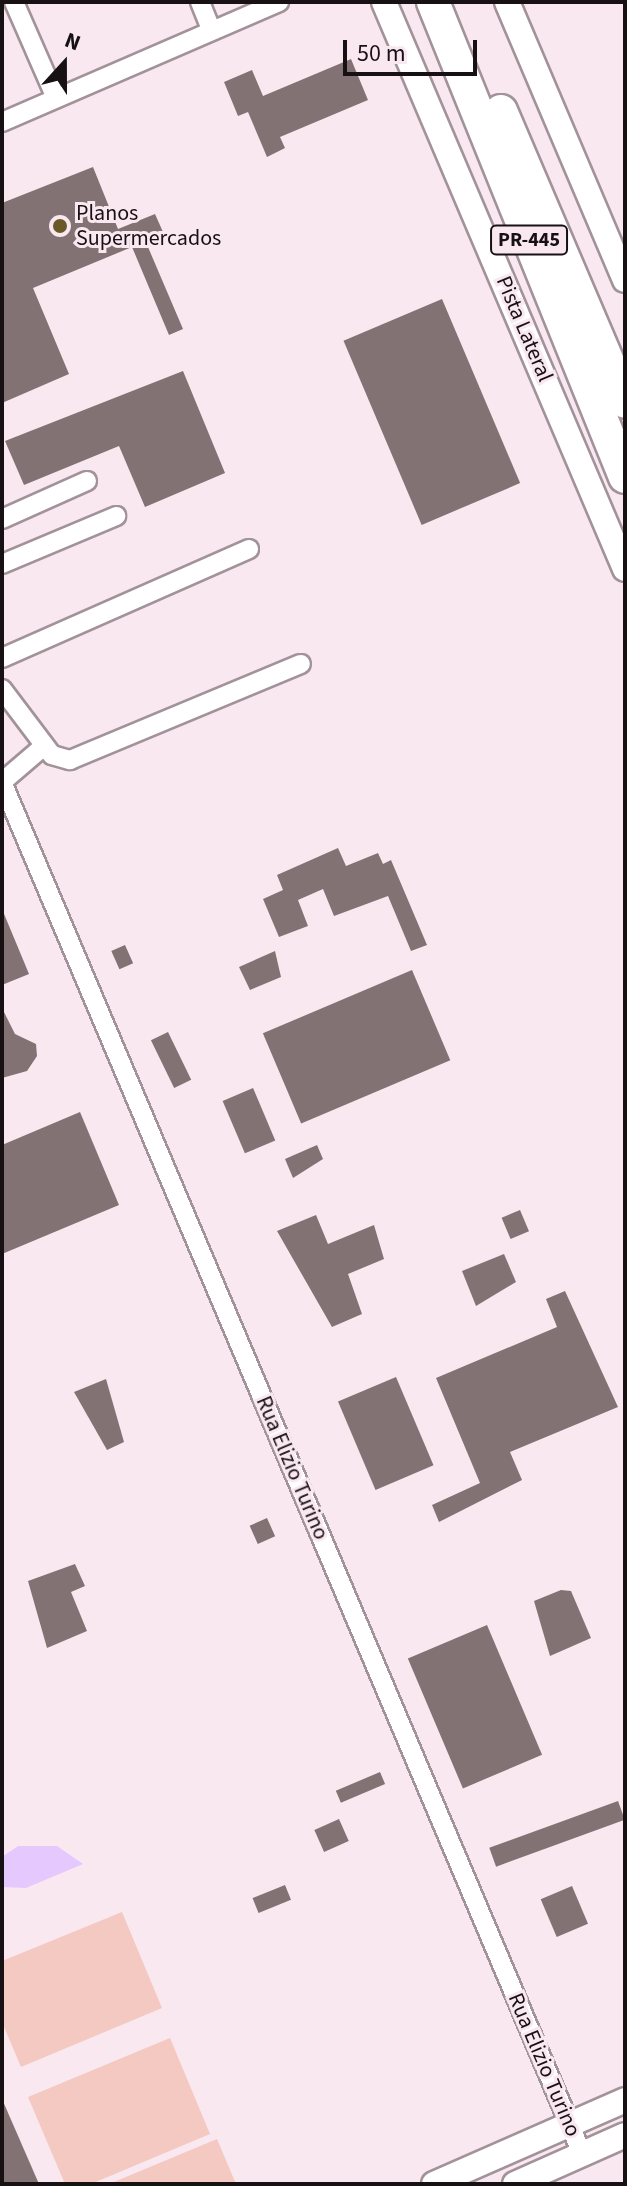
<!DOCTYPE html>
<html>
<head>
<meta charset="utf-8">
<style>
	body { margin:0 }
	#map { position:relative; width:627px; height:2186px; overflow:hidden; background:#fae8f0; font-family:"Source Sans 3",sans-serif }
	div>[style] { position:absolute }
	.green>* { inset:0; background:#f3c9c1 }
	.water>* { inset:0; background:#e5c8fd }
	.building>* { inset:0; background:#837273; transform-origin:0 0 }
	.roads { filter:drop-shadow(2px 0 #a29299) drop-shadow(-2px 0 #a29299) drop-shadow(0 2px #a29299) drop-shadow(0 -2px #a29299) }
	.street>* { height:18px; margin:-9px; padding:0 9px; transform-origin:9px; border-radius:9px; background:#fff }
	.secondary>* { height:24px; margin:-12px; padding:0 12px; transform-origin:12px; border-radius:12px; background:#fff }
	.highway>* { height:32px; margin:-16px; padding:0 16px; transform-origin:16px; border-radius:16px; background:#fff }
	.dots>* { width:22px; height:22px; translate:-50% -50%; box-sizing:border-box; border:4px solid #fae8f0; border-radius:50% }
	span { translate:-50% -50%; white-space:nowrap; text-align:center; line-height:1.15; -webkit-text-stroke:6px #fae8f0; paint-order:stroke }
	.shield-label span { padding:2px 6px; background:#fae8f0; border:2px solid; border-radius:6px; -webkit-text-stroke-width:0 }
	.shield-label { font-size:20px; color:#171114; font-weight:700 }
	.poi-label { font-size:22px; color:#171114 }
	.left { translate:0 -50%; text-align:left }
	.street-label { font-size:22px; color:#171114 }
	.frame { position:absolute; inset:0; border:4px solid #171114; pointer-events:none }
	.north { position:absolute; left:24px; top:24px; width:80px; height:80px; -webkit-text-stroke:6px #fae8f0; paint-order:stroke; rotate:21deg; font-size:22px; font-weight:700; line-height:32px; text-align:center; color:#171114 }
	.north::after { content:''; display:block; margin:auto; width:28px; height:36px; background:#171114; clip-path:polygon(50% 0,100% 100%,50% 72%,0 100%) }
	.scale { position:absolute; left:343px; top:40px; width:134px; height:36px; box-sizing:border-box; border:4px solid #171114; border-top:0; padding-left:10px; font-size:24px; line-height:28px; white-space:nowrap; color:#171114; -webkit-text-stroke:6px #fae8f0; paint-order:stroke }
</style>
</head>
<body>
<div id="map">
	<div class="green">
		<i style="clip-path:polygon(122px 1912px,162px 2008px,21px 2067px,2px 2022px,2px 1961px)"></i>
		<i style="clip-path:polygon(170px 2038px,210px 2134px,91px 2184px,65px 2184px,28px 2097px)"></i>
		<i style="clip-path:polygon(217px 2139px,236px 2184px,109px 2184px)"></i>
	</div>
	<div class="water">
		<i style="clip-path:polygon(18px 1846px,57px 1846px,83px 1864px,26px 1888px,2px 1887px,2px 1857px)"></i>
	</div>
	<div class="building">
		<i style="clip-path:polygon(351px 59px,368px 100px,280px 137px,285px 148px,267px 157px,248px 112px,238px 116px,224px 82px,252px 70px,263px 96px)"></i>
		<i style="clip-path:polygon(93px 167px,118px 229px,155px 214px,163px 232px,145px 240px,183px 329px,169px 335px,132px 247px,33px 288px,69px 374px,2px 403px,2px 203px)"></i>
		<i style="left:442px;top:299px;width:200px;height:107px;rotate:67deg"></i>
		<i style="clip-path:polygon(183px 371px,225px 473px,145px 507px,119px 446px,24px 485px,5px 441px)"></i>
		<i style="clip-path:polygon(338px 848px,346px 866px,378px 853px,383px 864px,391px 860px,427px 945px,411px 951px,388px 896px,334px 916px,323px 889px,298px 900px,308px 926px,279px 937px,263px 899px,283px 890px,277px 875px)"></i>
		<i style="clip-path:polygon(2px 909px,29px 974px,2px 985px)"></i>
		<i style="left:125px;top:945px;width:20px;height:15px;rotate:66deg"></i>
		<i style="clip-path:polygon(275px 951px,281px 977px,250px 990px,239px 967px)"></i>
		<i style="left:412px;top:970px;width:98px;height:162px;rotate:67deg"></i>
		<i style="clip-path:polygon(2px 1008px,15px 1034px,36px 1044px,37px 1056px,27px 1071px,2px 1078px)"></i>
		<i style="left:168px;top:1032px;width:53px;height:19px;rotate:64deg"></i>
		<i style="left:253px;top:1088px;width:57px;height:33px;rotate:67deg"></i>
		<i style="clip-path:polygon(80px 1112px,119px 1205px,2px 1254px,2px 1145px)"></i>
		<i style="clip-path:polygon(317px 1145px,323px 1159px,293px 1178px,285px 1159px)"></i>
		<i style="left:520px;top:1210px;width:23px;height:20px;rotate:67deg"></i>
		<i style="clip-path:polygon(316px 1215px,328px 1244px,374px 1225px,384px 1259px,348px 1274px,362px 1314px,332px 1327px,277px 1231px)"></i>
		<i style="clip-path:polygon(504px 1254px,516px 1282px,476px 1306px,462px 1271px)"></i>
		<i style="clip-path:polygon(565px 1291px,618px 1407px,510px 1452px,522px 1480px,439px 1522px,432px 1505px,480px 1483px,436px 1378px,557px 1327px,546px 1299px)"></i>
		<i style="left:396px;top:1377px;width:96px;height:63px;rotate:67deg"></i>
		<i style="clip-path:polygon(106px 1379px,124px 1442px,107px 1450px,74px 1392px)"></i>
		<i style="left:267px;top:1518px;width:20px;height:19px;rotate:66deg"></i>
		<i style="clip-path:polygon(75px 1564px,85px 1586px,71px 1592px,87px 1631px,47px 1648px,28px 1581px)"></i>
		<i style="clip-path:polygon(561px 1590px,571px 1591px,591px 1638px,550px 1656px,534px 1601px)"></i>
		<i style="left:487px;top:1625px;width:141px;height:86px;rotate:67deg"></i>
		<i style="left:380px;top:1772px;width:13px;height:48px;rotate:67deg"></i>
		<i style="left:618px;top:1801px;width:20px;height:137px;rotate:70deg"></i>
		<i style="left:339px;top:1819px;width:24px;height:27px;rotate:66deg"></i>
		<i style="left:285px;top:1885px;width:16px;height:35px;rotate:68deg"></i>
		<i style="left:572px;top:1886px;width:41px;height:34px;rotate:67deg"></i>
		<i style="clip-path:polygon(2px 2099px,39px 2184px,2px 2184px)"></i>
	</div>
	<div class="roads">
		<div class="street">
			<i style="left:14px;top:2px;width:105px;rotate:66.4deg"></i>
			<i style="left:200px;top:2px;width:29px;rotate:68deg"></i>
			<i style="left:2px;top:122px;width:302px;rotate:-23.4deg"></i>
			<i style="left:2px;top:519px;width:93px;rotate:-24.1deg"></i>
			<i style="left:2px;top:564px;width:124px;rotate:-22.8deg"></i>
			<i style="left:2px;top:658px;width:270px;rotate:-23.8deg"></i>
			<i style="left:2px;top:689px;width:83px;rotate:52.9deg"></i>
			<i style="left:52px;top:755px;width:19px;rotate:16deg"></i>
			<i style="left:70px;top:760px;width:250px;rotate:-22.6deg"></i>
			<i style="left:2px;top:782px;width:1490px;rotate:67.08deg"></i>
			<i style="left:2px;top:782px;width:55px;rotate:-40.6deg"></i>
		</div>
		<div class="secondary">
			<i style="left:384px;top:2px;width:616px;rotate:66.97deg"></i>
			<i style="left:507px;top:2px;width:302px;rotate:67deg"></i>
			<i style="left:434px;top:2184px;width:209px;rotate:-23.7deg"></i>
			<i style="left:515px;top:2184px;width:120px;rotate:-24deg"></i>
		</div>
		<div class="highway">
			<i style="left:433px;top:2px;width:512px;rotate:67.99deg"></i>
			<i style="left:501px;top:111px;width:316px;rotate:66.9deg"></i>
		</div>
	</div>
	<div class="dots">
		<i style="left:60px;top:226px;background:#695a28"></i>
	</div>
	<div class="shield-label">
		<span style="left:529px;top:240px">PR-445</span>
	</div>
	<div class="poi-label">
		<span class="left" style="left:76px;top:226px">Planos<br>Supermercados</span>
	</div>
	<div class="street-label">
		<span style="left:524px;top:329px;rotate:67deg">Pista Lateral</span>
		<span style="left:292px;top:1468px;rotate:67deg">Rua Elizio Turino</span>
		<span style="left:544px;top:2065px;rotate:67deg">Rua Elizio Turino</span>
	</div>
	<div class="frame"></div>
	<div class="north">N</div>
	<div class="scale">50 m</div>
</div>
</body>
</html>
